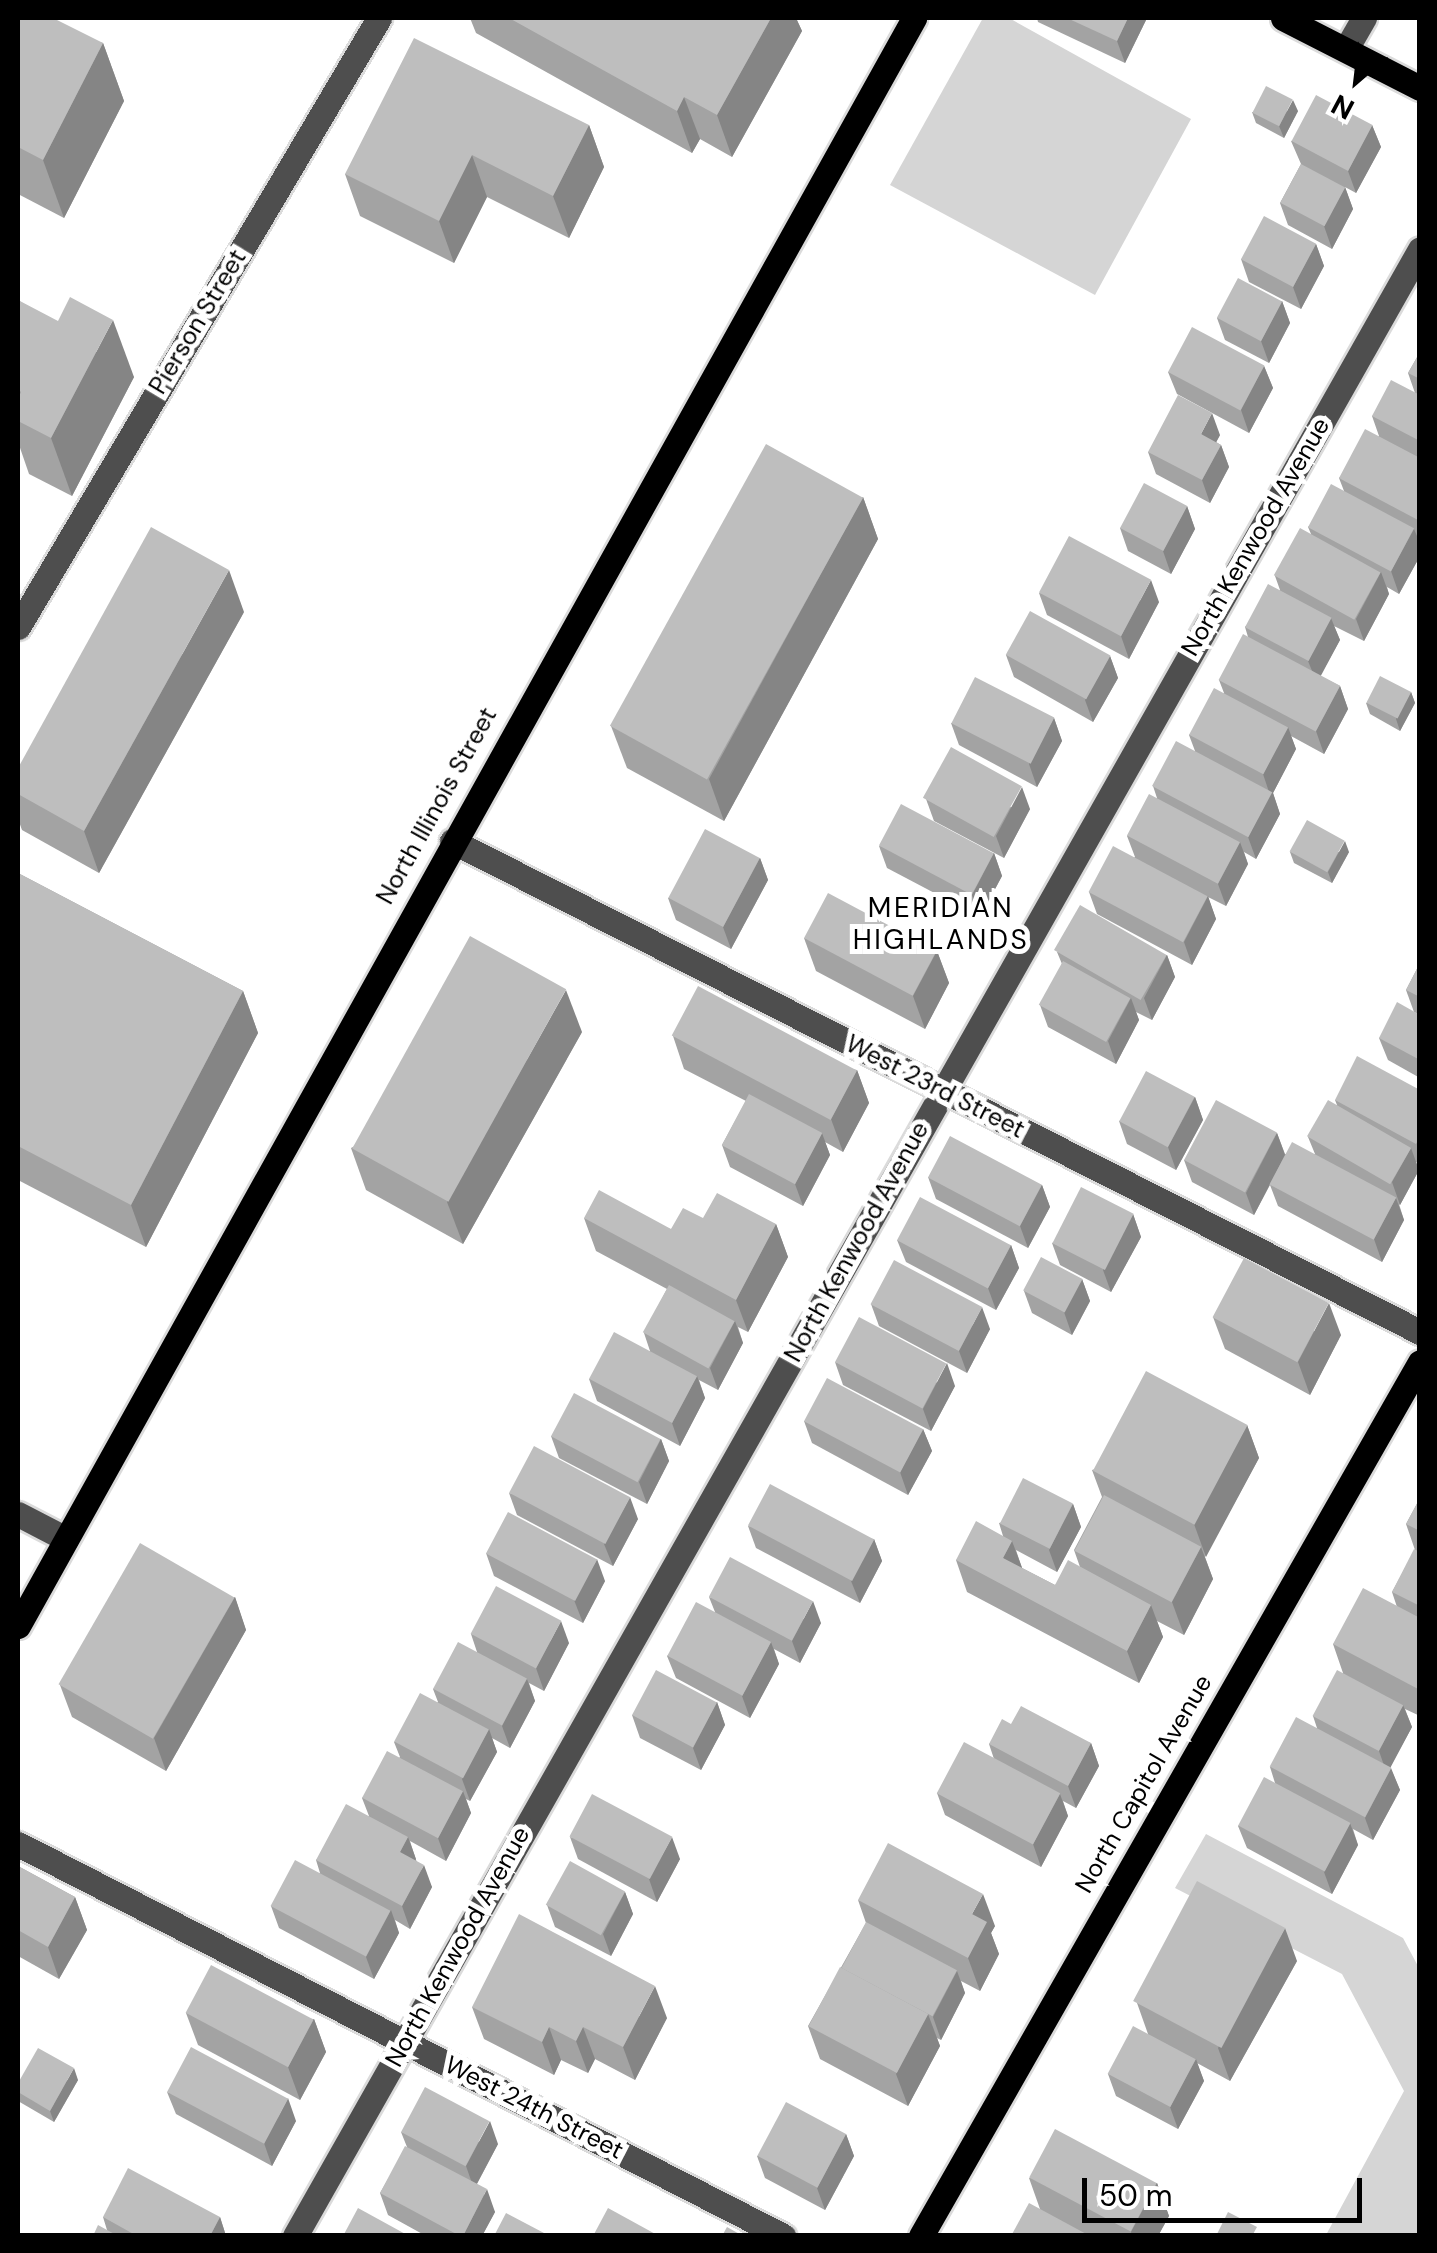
<!DOCTYPE html>
<html>
<head>
<meta charset="utf-8">
<style>
	body { margin:0 }
	#map { position:relative; width:1437px; height:2253px; overflow:hidden; background:#fff; font-family:"DM Sans",sans-serif }
	div>[style] { position:absolute }
	.green>* { inset:0; background:#d5d5d5 }
	.roads { filter:drop-shadow(2px 0 #dbdbdb) drop-shadow(-2px 0 #dbdbdb) drop-shadow(0 2px #dbdbdb) drop-shadow(0 -2px #dbdbdb) }
	.minor>* { height:25px; margin:-12.5px; padding:0 12.5px; transform-origin:12.5px; border-radius:12.5px; background:#4e4e4e }
	.major>* { height:25px; margin:-12.5px; padding:0 12.5px; transform-origin:12.5px; border-radius:12.5px; background:#000 }
	.wall>* { inset:0; background:#a3a3a3 }
	.shaded-wall>* { inset:0; background:#858585 }
	.building>* { inset:0; background:#bebebe; transform-origin:0 0 }
	span { translate:-50% -50%; white-space:nowrap; text-align:center; line-height:1.15; -webkit-text-stroke:10px #fff; paint-order:stroke }
	.street-label { font-size:25px; color:#000 }
	.neighbourhood-label { font-size:28px; color:#000; letter-spacing:2.5px }
	.frame { position:absolute; inset:0; border:20px solid #000; pointer-events:none }
	.north { position:absolute; left:1307px; top:30px; width:100px; height:100px; -webkit-text-stroke:8px #fff; paint-order:stroke; rotate:208deg; font-size:28px; font-weight:700; line-height:40px; text-align:center; color:#000 }
	.north::after { content:''; display:block; margin:auto; width:35px; height:45px; background:#000; clip-path:polygon(50% 0,100% 100%,50% 72%,0 100%) }
	.scale { position:absolute; left:1082px; top:2178px; width:280px; height:45px; box-sizing:border-box; border:5px solid #000; border-top:0; padding-left:12px; font-size:30px; line-height:35px; white-space:nowrap; color:#000; -webkit-text-stroke:8px #fff; paint-order:stroke }
</style>
</head>
<body>
<div id="map">
	<div class="green">
		<i style="clip-path:polygon(983px 18px,1009px 18px,1191px 119px,1095px 295px,890px 185px)"></i>
		<i style="clip-path:polygon(1206px 1834px,1403px 1938px,1419px 1968px,1419px 2235px,1326px 2235px,1404px 2091px,1342px 1974px,1175px 1888px)"></i>
	</div>
	<div class="roads">
		<div class="minor">
			<i style="left:1346px;top:49px;width:36px;rotate:-60deg"></i>
			<i style="left:18px;top:627px;width:708px;rotate:-59.34deg"></i>
			<i style="left:452px;top:841px;width:1085px;rotate:26.9deg"></i>
			<i style="left:18px;top:1514px;width:54px;rotate:27.5deg"></i>
			<i style="left:18px;top:1844px;width:860px;rotate:27.13deg"></i>
			<i style="left:295px;top:2236px;width:2283px;rotate:-60.48deg"></i>
		</div>
		<div class="major">
			<i style="left:1283px;top:18px;width:154px;rotate:27.1deg"></i>
			<i style="left:18px;top:1626px;width:1841px;rotate:-60.87deg"></i>
			<i style="left:921px;top:2236px;width:1006px;rotate:-60.28deg"></i>
		</div>
	</div>
	<div class="wall">
		<i style="clip-path:polygon(18px 18px,103px 43px,124px 101px,64px 218px,18px 194px)"></i>
		<i style="clip-path:polygon(470px 18px,796px 18px,802px 31px,732px 157px,700px 139px,692px 153px,476px 33px)"></i>
		<i style="clip-path:polygon(1037px 18px,1147px 18px,1125px 63px,1038px 22px)"></i>
		<i style="clip-path:polygon(1298px 111px,1284px 138px,1256px 123px,1252px 112px)"></i>
		<i style="clip-path:polygon(589px 125px,604px 167px,569px 238px,487px 197px,454px 263px,360px 216px,345px 174px)"></i>
		<i style="clip-path:polygon(1372px 125px,1381px 147px,1356px 193px,1345px 187px,1353px 209px,1332px 249px,1288px 225px,1280px 203px,1301px 164px,1291px 141px)"></i>
		<i style="clip-path:polygon(1316px 244px,1324px 266px,1301px 309px,1249px 282px,1241px 259px)"></i>
		<i style="clip-path:polygon(18px 300px,134px 377px,72px 496px,29px 474px,18px 442px)"></i>
		<i style="clip-path:polygon(1282px 301px,1290px 323px,1269px 363px,1225px 340px,1217px 318px)"></i>
		<i style="clip-path:polygon(1420px 352px,1420px 539px,1417px 538px,1420px 543px,1420px 556px,1399px 594px,1387px 587px,1389px 594px,1364px 641px,1334px 626px,1340px 640px,1320px 676px,1340px 686px,1348px 709px,1324px 754px,1291px 736px,1296px 749px,1273px 793px,1280px 814px,1256px 859px,1244px 852px,1248px 864px,1226px 906px,1208px 897px,1216px 919px,1192px 965px,1097px 914px,1089px 892px,1135px 857px,1127px 836px,1157px 798px,1153px 786px,1195px 751px,1189px 735px,1224px 693px,1219px 680px,1248px 637px,1245px 627px,1280px 590px,1275px 576px,1311px 534px,1308px 527px,1344px 491px,1339px 478px,1379px 436px,1372px 416px,1415px 393px,1408px 373px)"></i>
		<i style="clip-path:polygon(1264px 366px,1273px 388px,1249px 433px,1177px 394px,1168px 372px)"></i>
		<i style="clip-path:polygon(1220px 435px,1216px 442px,1221px 445px,1229px 467px,1210px 503px,1156px 474px,1148px 452px)"></i>
		<i style="clip-path:polygon(863px 497px,878px 539px,724px 821px,627px 768px,611px 726px)"></i>
		<i style="clip-path:polygon(1187px 506px,1195px 529px,1171px 574px,1128px 551px,1120px 528px)"></i>
		<i style="clip-path:polygon(1039px 593px,1159px 602px,1129px 659px,1047px 615px)"></i>
		<i style="clip-path:polygon(244px 612px,99px 873px,22px 830px,18px 819px,18px 768px)"></i>
		<i style="clip-path:polygon(1006px 655px,1110px 656px,1118px 678px,1093px 722px,1014px 677px)"></i>
		<i style="clip-path:polygon(1411px 692px,1415px 703px,1400px 731px,1370px 714px,1366px 703px)"></i>
		<i style="clip-path:polygon(1054px 718px,1062px 741px,1037px 787px,959px 745px,951px 723px)"></i>
		<i style="clip-path:polygon(926px 799px,1030px 809px,1004px 858px,934px 821px)"></i>
		<i style="clip-path:polygon(879px 846px,994px 853px,1002px 876px,980px 917px,887px 868px)"></i>
		<i style="clip-path:polygon(1290px 852px,1349px 852px,1332px 883px,1294px 863px)"></i>
		<i style="clip-path:polygon(760px 858px,768px 880px,731px 949px,676px 920px,668px 898px)"></i>
		<i style="clip-path:polygon(18px 873px,243px 991px,258px 1033px,146px 1247px,18px 1180px)"></i>
		<i style="clip-path:polygon(804px 938px,937px 951px,949px 983px,925px 1029px,816px 971px)"></i>
		<i style="clip-path:polygon(1057px 952px,1167px 955px,1175px 977px,1152px 1020px,1136px 1012px,1139px 1020px,1116px 1064px,1048px 1027px,1040px 1005px,1062px 964px)"></i>
		<i style="clip-path:polygon(1420px 963px,1420px 1015px,1414px 1012px,1406px 990px)"></i>
		<i style="clip-path:polygon(1420px 1015px,1420px 1078px,1388px 1060px,1379px 1038px)"></i>
		<i style="clip-path:polygon(582px 1032px,463px 1244px,366px 1190px,351px 1148px)"></i>
		<i style="clip-path:polygon(673px 1036px,857px 1070px,869px 1103px,843px 1152px,825px 1142px,830px 1155px,803px 1206px,730px 1167px,722px 1145px,746px 1101px,684px 1069px)"></i>
		<i style="clip-path:polygon(1420px 1090px,1420px 1164px,1416px 1162px,1419px 1170px,1400px 1205px,1399px 1204px,1404px 1220px,1382px 1262px,1278px 1206px,1270px 1185px,1254px 1215px,1192px 1182px,1184px 1160px,1277px 1133px,1285px 1154px,1315px 1154px,1308px 1137px,1337px 1105px,1335px 1100px)"></i>
		<i style="clip-path:polygon(1195px 1097px,1203px 1120px,1176px 1170px,1127px 1144px,1119px 1121px)"></i>
		<i style="clip-path:polygon(928px 1177px,1042px 1185px,1050px 1207px,1028px 1248px,936px 1199px)"></i>
		<i style="clip-path:polygon(1133px 1214px,1141px 1237px,1111px 1292px,1060px 1265px,1052px 1243px)"></i>
		<i style="clip-path:polygon(584px 1218px,671px 1229px,703px 1218px,776px 1224px,788px 1257px,748px 1332px,738px 1327px,743px 1343px,718px 1390px,699px 1380px,705px 1398px,680px 1446px,597px 1401px,589px 1379px,650px 1351px,644px 1333px,667px 1289px,596px 1251px)"></i>
		<i style="clip-path:polygon(897px 1240px,1011px 1245px,1019px 1268px,996px 1310px,906px 1262px)"></i>
		<i style="clip-path:polygon(1082px 1279px,1090px 1301px,1072px 1335px,1032px 1313px,1024px 1291px)"></i>
		<i style="clip-path:polygon(871px 1304px,990px 1329px,967px 1373px,879px 1326px)"></i>
		<i style="clip-path:polygon(1213px 1317px,1341px 1335px,1310px 1395px,1225px 1349px)"></i>
		<i style="clip-path:polygon(835px 1362px,955px 1386px,931px 1431px,843px 1385px)"></i>
		<i style="clip-path:polygon(804px 1421px,923px 1429px,932px 1451px,908px 1495px,812px 1443px)"></i>
		<i style="clip-path:polygon(1247px 1425px,1259px 1458px,1205px 1557px,1213px 1579px,1184px 1635px,1157px 1621px,1163px 1637px,1139px 1683px,967px 1592px,956px 1560px,1003px 1536px,999px 1523px,1073px 1504px,1081px 1527px,1057px 1572px,1016px 1550px,1022px 1568px,1055px 1585px,1080px 1567px,1074px 1550px,1102px 1497px,1092px 1470px)"></i>
		<i style="clip-path:polygon(551px 1436px,661px 1439px,669px 1461px,647px 1504px,559px 1458px)"></i>
		<i style="clip-path:polygon(509px 1493px,638px 1519px,613px 1566px,517px 1515px)"></i>
		<i style="clip-path:polygon(1420px 1498px,1420px 1716px,1405px 1709px,1412px 1727px,1390px 1767px,1400px 1790px,1373px 1840px,1353px 1829px,1358px 1845px,1332px 1894px,1247px 1848px,1238px 1826px,1275px 1783px,1270px 1767px,1317px 1728px,1313px 1716px,1343px 1673px,1333px 1644px,1397px 1607px,1392px 1592px,1415px 1550px,1406px 1524px)"></i>
		<i style="clip-path:polygon(748px 1526px,874px 1539px,882px 1561px,860px 1603px,756px 1548px)"></i>
		<i style="clip-path:polygon(486px 1553px,605px 1581px,583px 1623px,494px 1576px)"></i>
		<i style="clip-path:polygon(235px 1597px,246px 1630px,166px 1771px,72px 1717px,60px 1685px)"></i>
		<i style="clip-path:polygon(709px 1597px,821px 1623px,800px 1663px,774px 1649px,779px 1664px,750px 1718px,676px 1678px,667px 1656px,715px 1612px)"></i>
		<i style="clip-path:polygon(471px 1634px,569px 1643px,544px 1691px,529px 1683px,535px 1701px,510px 1748px,492px 1738px,497px 1752px,470px 1801px,466px 1799px,471px 1813px,446px 1861px,410px 1841px,416px 1860px,432px 1887px,410px 1929px,395px 1920px,399px 1933px,374px 1979px,279px 1928px,271px 1906px,320px 1873px,316px 1860px,369px 1816px,362px 1798px,400px 1757px,394px 1742px,438px 1702px,433px 1689px,477px 1652px)"></i>
		<i style="clip-path:polygon(717px 1702px,725px 1725px,701px 1770px,640px 1738px,632px 1715px)"></i>
		<i style="clip-path:polygon(1011px 1724px,1091px 1743px,1099px 1766px,1076px 1808px,1063px 1801px,1068px 1816px,1041px 1867px,945px 1815px,937px 1793px,994px 1759px,989px 1744px)"></i>
		<i style="clip-path:polygon(570px 1837px,680px 1859px,657px 1902px,578px 1859px)"></i>
		<i style="clip-path:polygon(18px 1866px,75px 1897px,87px 1930px,59px 1979px,18px 1956px)"></i>
		<i style="clip-path:polygon(625px 1892px,633px 1914px,611px 1956px,555px 1927px,547px 1905px)"></i>
		<i style="clip-path:polygon(858px 1900px,995px 1926px,991px 1933px,999px 1954px,980px 1991px,961px 1981px,965px 1993px,941px 2040px,937px 2038px,940px 2046px,908px 2106px,820px 2059px,808px 2026px,866px 1923px)"></i>
		<i style="clip-path:polygon(1297px 1961px,1230px 2081px,1197px 2063px,1204px 2081px,1178px 2129px,1116px 2096px,1108px 2074px,1148px 2034px,1137px 2003px)"></i>
		<i style="clip-path:polygon(472px 2007px,667px 2018px,635px 2080px,595px 2059px,588px 2073px,561px 2060px,554px 2075px,484px 2039px)"></i>
		<i style="clip-path:polygon(186px 2013px,314px 2019px,326px 2052px,300px 2100px,198px 2045px)"></i>
		<i style="clip-path:polygon(78px 2080px,54px 2122px,18px 2101px,18px 2083px)"></i>
		<i style="clip-path:polygon(167px 2092px,296px 2121px,272px 2166px,176px 2114px)"></i>
		<i style="clip-path:polygon(401px 2132px,498px 2144px,477px 2184px,495px 2212px,482px 2236px,426px 2236px,388px 2215px,380px 2193px,407px 2147px)"></i>
		<i style="clip-path:polygon(846px 2134px,854px 2156px,825px 2210px,765px 2178px,757px 2156px)"></i>
		<i style="clip-path:polygon(1029px 2178px,1157px 2183px,1169px 2216px,1158px 2236px,1011px 2236px,1040px 2209px)"></i>
		<i style="clip-path:polygon(103px 2217px,220px 2217px,226px 2236px,93px 2236px,107px 2230px)"></i>
	</div>
	<div class="shaded-wall">
		<i style="clip-path:polygon(771px 18px,796px 18px,802px 31px,732px 157px,717px 115px)"></i>
		<i style="clip-path:polygon(1128px 18px,1147px 18px,1125px 63px,1117px 41px)"></i>
		<i style="clip-path:polygon(103px 43px,124px 101px,64px 218px,43px 160px)"></i>
		<i style="clip-path:polygon(684px 97px,700px 139px,692px 153px,677px 111px)"></i>
		<i style="clip-path:polygon(1293px 100px,1298px 111px,1284px 138px,1279px 126px)"></i>
		<i style="clip-path:polygon(589px 125px,604px 167px,569px 238px,553px 196px)"></i>
		<i style="clip-path:polygon(1372px 125px,1381px 147px,1356px 193px,1348px 171px)"></i>
		<i style="clip-path:polygon(472px 155px,487px 197px,454px 263px,439px 221px)"></i>
		<i style="clip-path:polygon(1345px 187px,1353px 209px,1332px 249px,1324px 226px)"></i>
		<i style="clip-path:polygon(1316px 244px,1324px 266px,1301px 309px,1293px 287px)"></i>
		<i style="clip-path:polygon(1282px 301px,1290px 323px,1269px 363px,1261px 341px)"></i>
		<i style="clip-path:polygon(113px 320px,134px 377px,72px 496px,51px 438px)"></i>
		<i style="clip-path:polygon(1264px 366px,1273px 388px,1249px 433px,1241px 410px)"></i>
		<i style="clip-path:polygon(1212px 413px,1220px 435px,1209px 456px,1201px 434px)"></i>
		<i style="clip-path:polygon(1221px 445px,1229px 467px,1210px 503px,1202px 480px)"></i>
		<i style="clip-path:polygon(863px 497px,878px 539px,724px 821px,709px 779px)"></i>
		<i style="clip-path:polygon(1187px 506px,1195px 529px,1171px 574px,1163px 551px)"></i>
		<i style="clip-path:polygon(1414px 529px,1420px 543px,1420px 556px,1399px 594px,1391px 571px)"></i>
		<i style="clip-path:polygon(229px 570px,244px 612px,99px 873px,84px 831px)"></i>
		<i style="clip-path:polygon(1381px 572px,1389px 594px,1364px 641px,1356px 619px)"></i>
		<i style="clip-path:polygon(1151px 580px,1159px 602px,1129px 659px,1121px 636px)"></i>
		<i style="clip-path:polygon(1331px 618px,1340px 640px,1317px 683px,1308px 661px)"></i>
		<i style="clip-path:polygon(1110px 656px,1118px 678px,1093px 722px,1085px 700px)"></i>
		<i style="clip-path:polygon(1340px 686px,1348px 709px,1324px 754px,1316px 731px)"></i>
		<i style="clip-path:polygon(1411px 692px,1415px 703px,1400px 731px,1396px 719px)"></i>
		<i style="clip-path:polygon(1054px 718px,1062px 741px,1037px 787px,1029px 764px)"></i>
		<i style="clip-path:polygon(1288px 727px,1296px 749px,1273px 793px,1280px 814px,1256px 859px,1248px 837px,1270px 795px,1263px 774px)"></i>
		<i style="clip-path:polygon(1022px 787px,1030px 809px,1004px 858px,996px 836px)"></i>
		<i style="clip-path:polygon(1345px 841px,1349px 852px,1332px 883px,1328px 872px)"></i>
		<i style="clip-path:polygon(1240px 842px,1248px 864px,1226px 906px,1218px 884px)"></i>
		<i style="clip-path:polygon(994px 853px,1002px 876px,980px 917px,972px 895px)"></i>
		<i style="clip-path:polygon(760px 858px,768px 880px,731px 949px,723px 927px)"></i>
		<i style="clip-path:polygon(1208px 896px,1216px 919px,1192px 965px,1184px 942px)"></i>
		<i style="clip-path:polygon(937px 951px,949px 983px,925px 1029px,913px 996px)"></i>
		<i style="clip-path:polygon(1167px 955px,1175px 977px,1152px 1020px,1144px 998px)"></i>
		<i style="clip-path:polygon(566px 990px,582px 1032px,463px 1244px,447px 1202px)"></i>
		<i style="clip-path:polygon(243px 991px,258px 1033px,146px 1247px,131px 1205px)"></i>
		<i style="clip-path:polygon(1131px 998px,1139px 1020px,1116px 1064px,1108px 1041px)"></i>
		<i style="clip-path:polygon(857px 1070px,869px 1103px,843px 1152px,831px 1119px)"></i>
		<i style="clip-path:polygon(1195px 1097px,1203px 1120px,1176px 1170px,1168px 1147px)"></i>
		<i style="clip-path:polygon(822px 1133px,830px 1155px,803px 1206px,795px 1184px)"></i>
		<i style="clip-path:polygon(1277px 1133px,1285px 1155px,1254px 1215px,1246px 1193px)"></i>
		<i style="clip-path:polygon(1411px 1148px,1419px 1170px,1400px 1205px,1392px 1182px)"></i>
		<i style="clip-path:polygon(1042px 1185px,1050px 1207px,1028px 1248px,1020px 1226px)"></i>
		<i style="clip-path:polygon(1396px 1198px,1404px 1220px,1382px 1262px,1374px 1239px)"></i>
		<i style="clip-path:polygon(1133px 1214px,1141px 1237px,1111px 1292px,1103px 1270px)"></i>
		<i style="clip-path:polygon(776px 1224px,788px 1257px,748px 1332px,736px 1300px)"></i>
		<i style="clip-path:polygon(1011px 1245px,1019px 1268px,996px 1310px,988px 1288px)"></i>
		<i style="clip-path:polygon(1082px 1279px,1090px 1301px,1072px 1335px,1064px 1312px)"></i>
		<i style="clip-path:polygon(1329px 1303px,1341px 1335px,1310px 1395px,1298px 1362px)"></i>
		<i style="clip-path:polygon(982px 1307px,990px 1329px,967px 1373px,959px 1351px)"></i>
		<i style="clip-path:polygon(735px 1321px,743px 1343px,718px 1390px,710px 1368px)"></i>
		<i style="clip-path:polygon(947px 1363px,955px 1386px,931px 1431px,923px 1409px)"></i>
		<i style="clip-path:polygon(697px 1376px,705px 1398px,680px 1446px,672px 1423px)"></i>
		<i style="clip-path:polygon(1247px 1425px,1259px 1458px,1206px 1557px,1194px 1524px)"></i>
		<i style="clip-path:polygon(923px 1429px,932px 1451px,908px 1495px,900px 1472px)"></i>
		<i style="clip-path:polygon(661px 1439px,669px 1461px,647px 1504px,639px 1482px)"></i>
		<i style="clip-path:polygon(630px 1497px,638px 1519px,613px 1566px,604px 1544px)"></i>
		<i style="clip-path:polygon(1073px 1504px,1081px 1527px,1057px 1572px,1049px 1550px)"></i>
		<i style="clip-path:polygon(874px 1539px,882px 1561px,860px 1603px,851px 1581px)"></i>
		<i style="clip-path:polygon(1012px 1541px,1024px 1573px,1003px 1558px)"></i>
		<i style="clip-path:polygon(1201px 1547px,1213px 1579px,1184px 1635px,1172px 1602px)"></i>
		<i style="clip-path:polygon(597px 1559px,605px 1581px,583px 1623px,574px 1600px)"></i>
		<i style="clip-path:polygon(235px 1597px,246px 1630px,166px 1771px,154px 1738px)"></i>
		<i style="clip-path:polygon(813px 1601px,821px 1623px,800px 1663px,792px 1641px)"></i>
		<i style="clip-path:polygon(1151px 1605px,1163px 1637px,1139px 1683px,1127px 1651px)"></i>
		<i style="clip-path:polygon(561px 1621px,569px 1643px,544px 1691px,536px 1668px)"></i>
		<i style="clip-path:polygon(771px 1642px,779px 1664px,750px 1718px,742px 1696px)"></i>
		<i style="clip-path:polygon(527px 1679px,535px 1701px,510px 1748px,502px 1726px)"></i>
		<i style="clip-path:polygon(717px 1702px,725px 1725px,701px 1770px,693px 1748px)"></i>
		<i style="clip-path:polygon(1403px 1705px,1412px 1727px,1387px 1774px,1379px 1751px)"></i>
		<i style="clip-path:polygon(489px 1729px,497px 1752px,470px 1801px,462px 1779px)"></i>
		<i style="clip-path:polygon(1091px 1743px,1099px 1766px,1076px 1808px,1068px 1786px)"></i>
		<i style="clip-path:polygon(1391px 1768px,1400px 1790px,1373px 1840px,1365px 1818px)"></i>
		<i style="clip-path:polygon(463px 1791px,471px 1813px,446px 1861px,438px 1838px)"></i>
		<i style="clip-path:polygon(1060px 1794px,1068px 1816px,1041px 1867px,1033px 1844px)"></i>
		<i style="clip-path:polygon(1350px 1823px,1358px 1845px,1332px 1894px,1324px 1872px)"></i>
		<i style="clip-path:polygon(408px 1837px,416px 1859px,409px 1874px,400px 1852px)"></i>
		<i style="clip-path:polygon(672px 1837px,680px 1859px,657px 1902px,649px 1879px)"></i>
		<i style="clip-path:polygon(424px 1865px,432px 1887px,410px 1929px,402px 1906px)"></i>
		<i style="clip-path:polygon(625px 1892px,633px 1914px,611px 1956px,603px 1934px)"></i>
		<i style="clip-path:polygon(983px 1894px,995px 1926px,991px 1933px,999px 1954px,980px 1991px,968px 1958px,972px 1914px)"></i>
		<i style="clip-path:polygon(75px 1897px,87px 1930px,59px 1979px,48px 1947px)"></i>
		<i style="clip-path:polygon(391px 1910px,399px 1933px,374px 1979px,366px 1957px)"></i>
		<i style="clip-path:polygon(1285px 1928px,1297px 1961px,1230px 2081px,1218px 2048px)"></i>
		<i style="clip-path:polygon(957px 1971px,965px 1993px,941px 2040px,933px 2017px)"></i>
		<i style="clip-path:polygon(655px 1986px,667px 2018px,635px 2080px,623px 2047px)"></i>
		<i style="clip-path:polygon(928px 2014px,940px 2046px,908px 2106px,896px 2074px)"></i>
		<i style="clip-path:polygon(314px 2019px,326px 2052px,300px 2100px,288px 2067px)"></i>
		<i style="clip-path:polygon(549px 2027px,561px 2060px,554px 2075px,542px 2042px)"></i>
		<i style="clip-path:polygon(583px 2027px,595px 2059px,588px 2073px,576px 2041px)"></i>
		<i style="clip-path:polygon(1196px 2059px,1204px 2081px,1178px 2129px,1170px 2107px)"></i>
		<i style="clip-path:polygon(74px 2068px,78px 2080px,54px 2122px,50px 2111px)"></i>
		<i style="clip-path:polygon(288px 2098px,296px 2121px,272px 2166px,264px 2143px)"></i>
		<i style="clip-path:polygon(490px 2121px,498px 2144px,474px 2189px,466px 2166px)"></i>
		<i style="clip-path:polygon(846px 2134px,854px 2156px,825px 2210px,817px 2188px)"></i>
		<i style="clip-path:polygon(1157px 2183px,1169px 2216px,1158px 2236px,1132px 2236px,1131px 2232px)"></i>
		<i style="clip-path:polygon(487px 2189px,495px 2212px,482px 2236px,463px 2236px)"></i>
		<i style="clip-path:polygon(220px 2217px,226px 2236px,210px 2236px)"></i>
	</div>
	<div class="building">
		<i style="clip-path:polygon(18px 18px,53px 18px,103px 43px,43px 160px,18px 147px)"></i>
		<i style="clip-path:polygon(509px 18px,771px 18px,717px 115px,684px 97px,677px 111px)"></i>
		<i style="clip-path:polygon(1067px 18px,1128px 18px,1117px 41px)"></i>
		<i style="clip-path:polygon(414px 38px,589px 125px,553px 196px,472px 155px,439px 221px,345px 174px)"></i>
		<i style="left:1266px;top:86px;width:30px;height:30px;rotate:27deg"></i>
		<i style="left:1316px;top:95px;width:64px;height:52px;rotate:28deg"></i>
		<i style="left:1301px;top:164px;width:50px;height:44px;rotate:28deg"></i>
		<i style="left:1264px;top:216px;width:59px;height:49px;rotate:28deg"></i>
		<i style="left:1238px;top:278px;width:50px;height:45px;rotate:28deg"></i>
		<i style="clip-path:polygon(70px 297px,113px 320px,51px 438px,18px 421px,18px 399px,21px 392px,18px 389px,18px 300px,58px 321px)"></i>
		<i style="left:1192px;top:327px;width:82px;height:51px;rotate:28deg"></i>
		<i style="clip-path:polygon(1420px 352px,1420px 379px,1408px 373px)"></i>
		<i style="clip-path:polygon(1391px 380px,1420px 395px,1420px 441px,1372px 416px)"></i>
		<i style="clip-path:polygon(1178px 395px,1212px 413px,1201px 434px,1221px 445px,1202px 480px,1148px 452px)"></i>
		<i style="clip-path:polygon(1365px 429px,1420px 458px,1418px 520px,1339px 478px)"></i>
		<i style="left:766px;top:444px;width:111px;height:322px;rotate:29deg"></i>
		<i style="left:1144px;top:483px;width:49px;height:51px;rotate:28deg"></i>
		<i style="left:1331px;top:484px;width:94px;height:49px;rotate:28deg"></i>
		<i style="clip-path:polygon(151px 527px,229px 570px,84px 831px,18px 794px,18px 768px)"></i>
		<i style="left:1300px;top:528px;width:92px;height:54px;rotate:29deg"></i>
		<i style="left:1069px;top:536px;width:93px;height:64px;rotate:28deg"></i>
		<i style="left:1268px;top:584px;width:72px;height:49px;rotate:28deg"></i>
		<i style="left:1030px;top:611px;width:92px;height:50px;rotate:29deg"></i>
		<i style="left:1243px;top:634px;width:110px;height:52px;rotate:28deg"></i>
		<i style="left:1380px;top:676px;width:35px;height:30px;rotate:27deg"></i>
		<i style="left:975px;top:677px;width:89px;height:52px;rotate:27deg"></i>
		<i style="left:1214px;top:688px;width:84px;height:53px;rotate:28deg"></i>
		<i style="left:1176px;top:741px;width:109px;height:51px;rotate:28deg"></i>
		<i style="left:951px;top:747px;width:81px;height:58px;rotate:29deg"></i>
		<i style="left:1149px;top:794px;width:103px;height:47px;rotate:28deg"></i>
		<i style="left:901px;top:804px;width:105px;height:47px;rotate:28deg"></i>
		<i style="left:1307px;top:820px;width:43px;height:36px;rotate:29deg"></i>
		<i style="left:705px;top:829px;width:62px;height:78px;rotate:28deg"></i>
		<i style="left:1113px;top:846px;width:107px;height:52px;rotate:28deg"></i>
		<i style="clip-path:polygon(18px 873px,243px 991px,131px 1205px,18px 1146px)"></i>
		<i style="left:828px;top:893px;width:123px;height:51px;rotate:28deg"></i>
		<i style="left:1080px;top:905px;width:100px;height:52px;rotate:30deg"></i>
		<i style="left:470px;top:936px;width:110px;height:243px;rotate:29deg"></i>
		<i style="left:1063px;top:961px;width:77px;height:50px;rotate:29deg"></i>
		<i style="clip-path:polygon(1420px 963px,1420px 997px,1406px 990px)"></i>
		<i style="left:698px;top:986px;width:180px;height:56px;rotate:28deg"></i>
		<i style="clip-path:polygon(1397px 1002px,1420px 1015px,1420px 1060px,1379px 1038px)"></i>
		<i style="clip-path:polygon(1357px 1056px,1420px 1090px,1420px 1137px,1416px 1144px,1335px 1100px)"></i>
		<i style="left:1146px;top:1071px;width:55px;height:57px;rotate:28deg"></i>
		<i style="left:749px;top:1094px;width:83px;height:58px;rotate:28deg"></i>
		<i style="left:1216px;top:1100px;width:69px;height:68px;rotate:28deg"></i>
		<i style="left:1328px;top:1100px;width:96px;height:42px;rotate:30deg"></i>
		<i style="left:950px;top:1136px;width:104px;height:47px;rotate:28deg"></i>
		<i style="left:1292px;top:1142px;width:118px;height:48px;rotate:28deg"></i>
		<i style="left:1081px;top:1187px;width:59px;height:63px;rotate:27deg"></i>
		<i style="clip-path:polygon(599px 1190px,671px 1229px,683px 1208px,703px 1218px,717px 1193px,776px 1224px,736px 1300px,584px 1218px)"></i>
		<i style="left:920px;top:1197px;width:103px;height:49px;rotate:28deg"></i>
		<i style="left:1041px;top:1257px;width:47px;height:38px;rotate:28deg"></i>
		<i style="left:1244px;top:1258px;width:96px;height:67px;rotate:28deg"></i>
		<i style="left:894px;top:1260px;width:100px;height:50px;rotate:28deg"></i>
		<i style="left:669px;top:1285px;width:75px;height:54px;rotate:29deg"></i>
		<i style="left:859px;top:1317px;width:99px;height:51px;rotate:28deg"></i>
		<i style="left:614px;top:1332px;width:94px;height:53px;rotate:28deg"></i>
		<i style="left:1146px;top:1371px;width:115px;height:113px;rotate:28deg"></i>
		<i style="left:827px;top:1378px;width:109px;height:49px;rotate:28deg"></i>
		<i style="left:574px;top:1393px;width:98px;height:49px;rotate:28deg"></i>
		<i style="left:534px;top:1446px;width:109px;height:53px;rotate:28deg"></i>
		<i style="left:1023px;top:1478px;width:56px;height:51px;rotate:27deg"></i>
		<i style="left:770px;top:1484px;width:118px;height:47px;rotate:28deg"></i>
		<i style="left:1104px;top:1495px;width:110px;height:63px;rotate:28deg"></i>
		<i style="clip-path:polygon(1420px 1498px,1420px 1531px,1406px 1524px)"></i>
		<i style="left:508px;top:1512px;width:101px;height:47px;rotate:28deg"></i>
		<i style="clip-path:polygon(976px 1521px,1012px 1541px,1003px 1558px,1055px 1585px,1068px 1560px,1151px 1605px,1127px 1651px,956px 1560px)"></i>
		<i style="left:140px;top:1543px;width:109px;height:163px;rotate:30deg"></i>
		<i style="clip-path:polygon(1414px 1549px,1420px 1552px,1420px 1606px,1392px 1592px)"></i>
		<i style="left:730px;top:1557px;width:94px;height:45px;rotate:28deg"></i>
		<i style="left:496px;top:1586px;width:74px;height:54px;rotate:28deg"></i>
		<i style="clip-path:polygon(1363px 1588px,1420px 1618px,1420px 1690px,1333px 1644px)"></i>
		<i style="left:696px;top:1602px;width:85px;height:61px;rotate:28deg"></i>
		<i style="left:458px;top:1642px;width:78px;height:53px;rotate:28deg"></i>
		<i style="left:656px;top:1670px;width:69px;height:51px;rotate:28deg"></i>
		<i style="left:1337px;top:1670px;width:75px;height:52px;rotate:28deg"></i>
		<i style="left:420px;top:1693px;width:78px;height:55px;rotate:28deg"></i>
		<i style="clip-path:polygon(1021px 1706px,1091px 1743px,1068px 1786px,989px 1744px,1002px 1719px,1011px 1724px)"></i>
		<i style="left:1296px;top:1717px;width:108px;height:56px;rotate:28deg"></i>
		<i style="left:964px;top:1742px;width:109px;height:58px;rotate:28deg"></i>
		<i style="left:387px;top:1751px;width:86px;height:53px;rotate:28deg"></i>
		<i style="left:1264px;top:1777px;width:98px;height:55px;rotate:28deg"></i>
		<i style="left:592px;top:1794px;width:91px;height:48px;rotate:28deg"></i>
		<i style="clip-path:polygon(346px 1804px,408px 1837px,400px 1852px,424px 1865px,402px 1906px,316px 1860px)"></i>
		<i style="clip-path:polygon(888px 1843px,983px 1894px,972px 1914px,987px 1922px,968px 1958px,858px 1900px)"></i>
		<i style="left:295px;top:1860px;width:108px;height:52px;rotate:28deg"></i>
		<i style="left:570px;top:1861px;width:63px;height:50px;rotate:29deg"></i>
		<i style="clip-path:polygon(18px 1866px,75px 1897px,48px 1947px,18px 1930px)"></i>
		<i style="left:1197px;top:1881px;width:100px;height:136px;rotate:28deg"></i>
		<i style="clip-path:polygon(519px 1914px,655px 1986px,623px 2047px,583px 2027px,576px 2041px,549px 2027px,542px 2042px,472px 2007px)"></i>
		<i style="left:866px;top:1922px;width:103px;height:52px;rotate:28deg"></i>
		<i style="left:211px;top:1965px;width:116px;height:54px;rotate:28deg"></i>
		<i style="left:840px;top:1967px;width:100px;height:67px;rotate:28deg"></i>
		<i style="left:1133px;top:2026px;width:71px;height:54px;rotate:28deg"></i>
		<i style="left:191px;top:2047px;width:110px;height:51px;rotate:28deg"></i>
		<i style="clip-path:polygon(38px 2048px,74px 2068px,50px 2111px,18px 2092px,18px 2083px)"></i>
		<i style="left:425px;top:2087px;width:73px;height:51px;rotate:28deg"></i>
		<i style="left:786px;top:2102px;width:68px;height:61px;rotate:28deg"></i>
		<i style="left:1055px;top:2129px;width:115px;height:55px;rotate:28deg"></i>
		<i style="clip-path:polygon(405px 2146px,487px 2189px,463px 2236px,460px 2236px,380px 2193px)"></i>
		<i style="clip-path:polygon(128px 2168px,220px 2217px,210px 2236px,137px 2236px,103px 2217px)"></i>
		<i style="clip-path:polygon(1029px 2203px,1090px 2236px,1011px 2236px)"></i>
		<i style="clip-path:polygon(358px 2208px,409px 2236px,343px 2236px)"></i>
		<i style="clip-path:polygon(608px 2208px,659px 2236px,593px 2236px)"></i>
		<i style="clip-path:polygon(1228px 2212px,1257px 2227px,1252px 2236px,1216px 2236px)"></i>
		<i style="clip-path:polygon(506px 2213px,544px 2233px,542px 2236px,494px 2236px)"></i>
		<i style="clip-path:polygon(98px 2225px,118px 2236px,93px 2236px)"></i>
		<i style="clip-path:polygon(727px 2227px,743px 2236px,722px 2236px)"></i>
	</div>
	<div class="street-label">
		<span style="left:198px;top:322px;rotate:-59deg">Pierson Street</span>
		<span style="left:1256px;top:537px;rotate:-60deg">North Kenwood Avenue</span>
		<span style="left:437px;top:806px;rotate:-61deg">North Illinois Street</span>
		<span style="left:935px;top:1087px;rotate:27deg">West 23rd Street</span>
		<span style="left:857px;top:1242px;rotate:-61deg">North Kenwood Avenue</span>
		<span style="left:1144px;top:1784px;rotate:-60deg">North Capitol Avenue</span>
		<span style="left:458px;top:1947px;rotate:-61deg">North Kenwood Avenue</span>
		<span style="left:534px;top:2108px;rotate:27deg">West 24th Street</span>
	</div>
	<div class="neighbourhood-label">
		<span style="left:941px;top:924px">MERIDIAN<br>HIGHLANDS</span>
	</div>
	<div class="frame"></div>
	<div class="north">N</div>
	<div class="scale">50 m</div>
</div>
</body>
</html>
